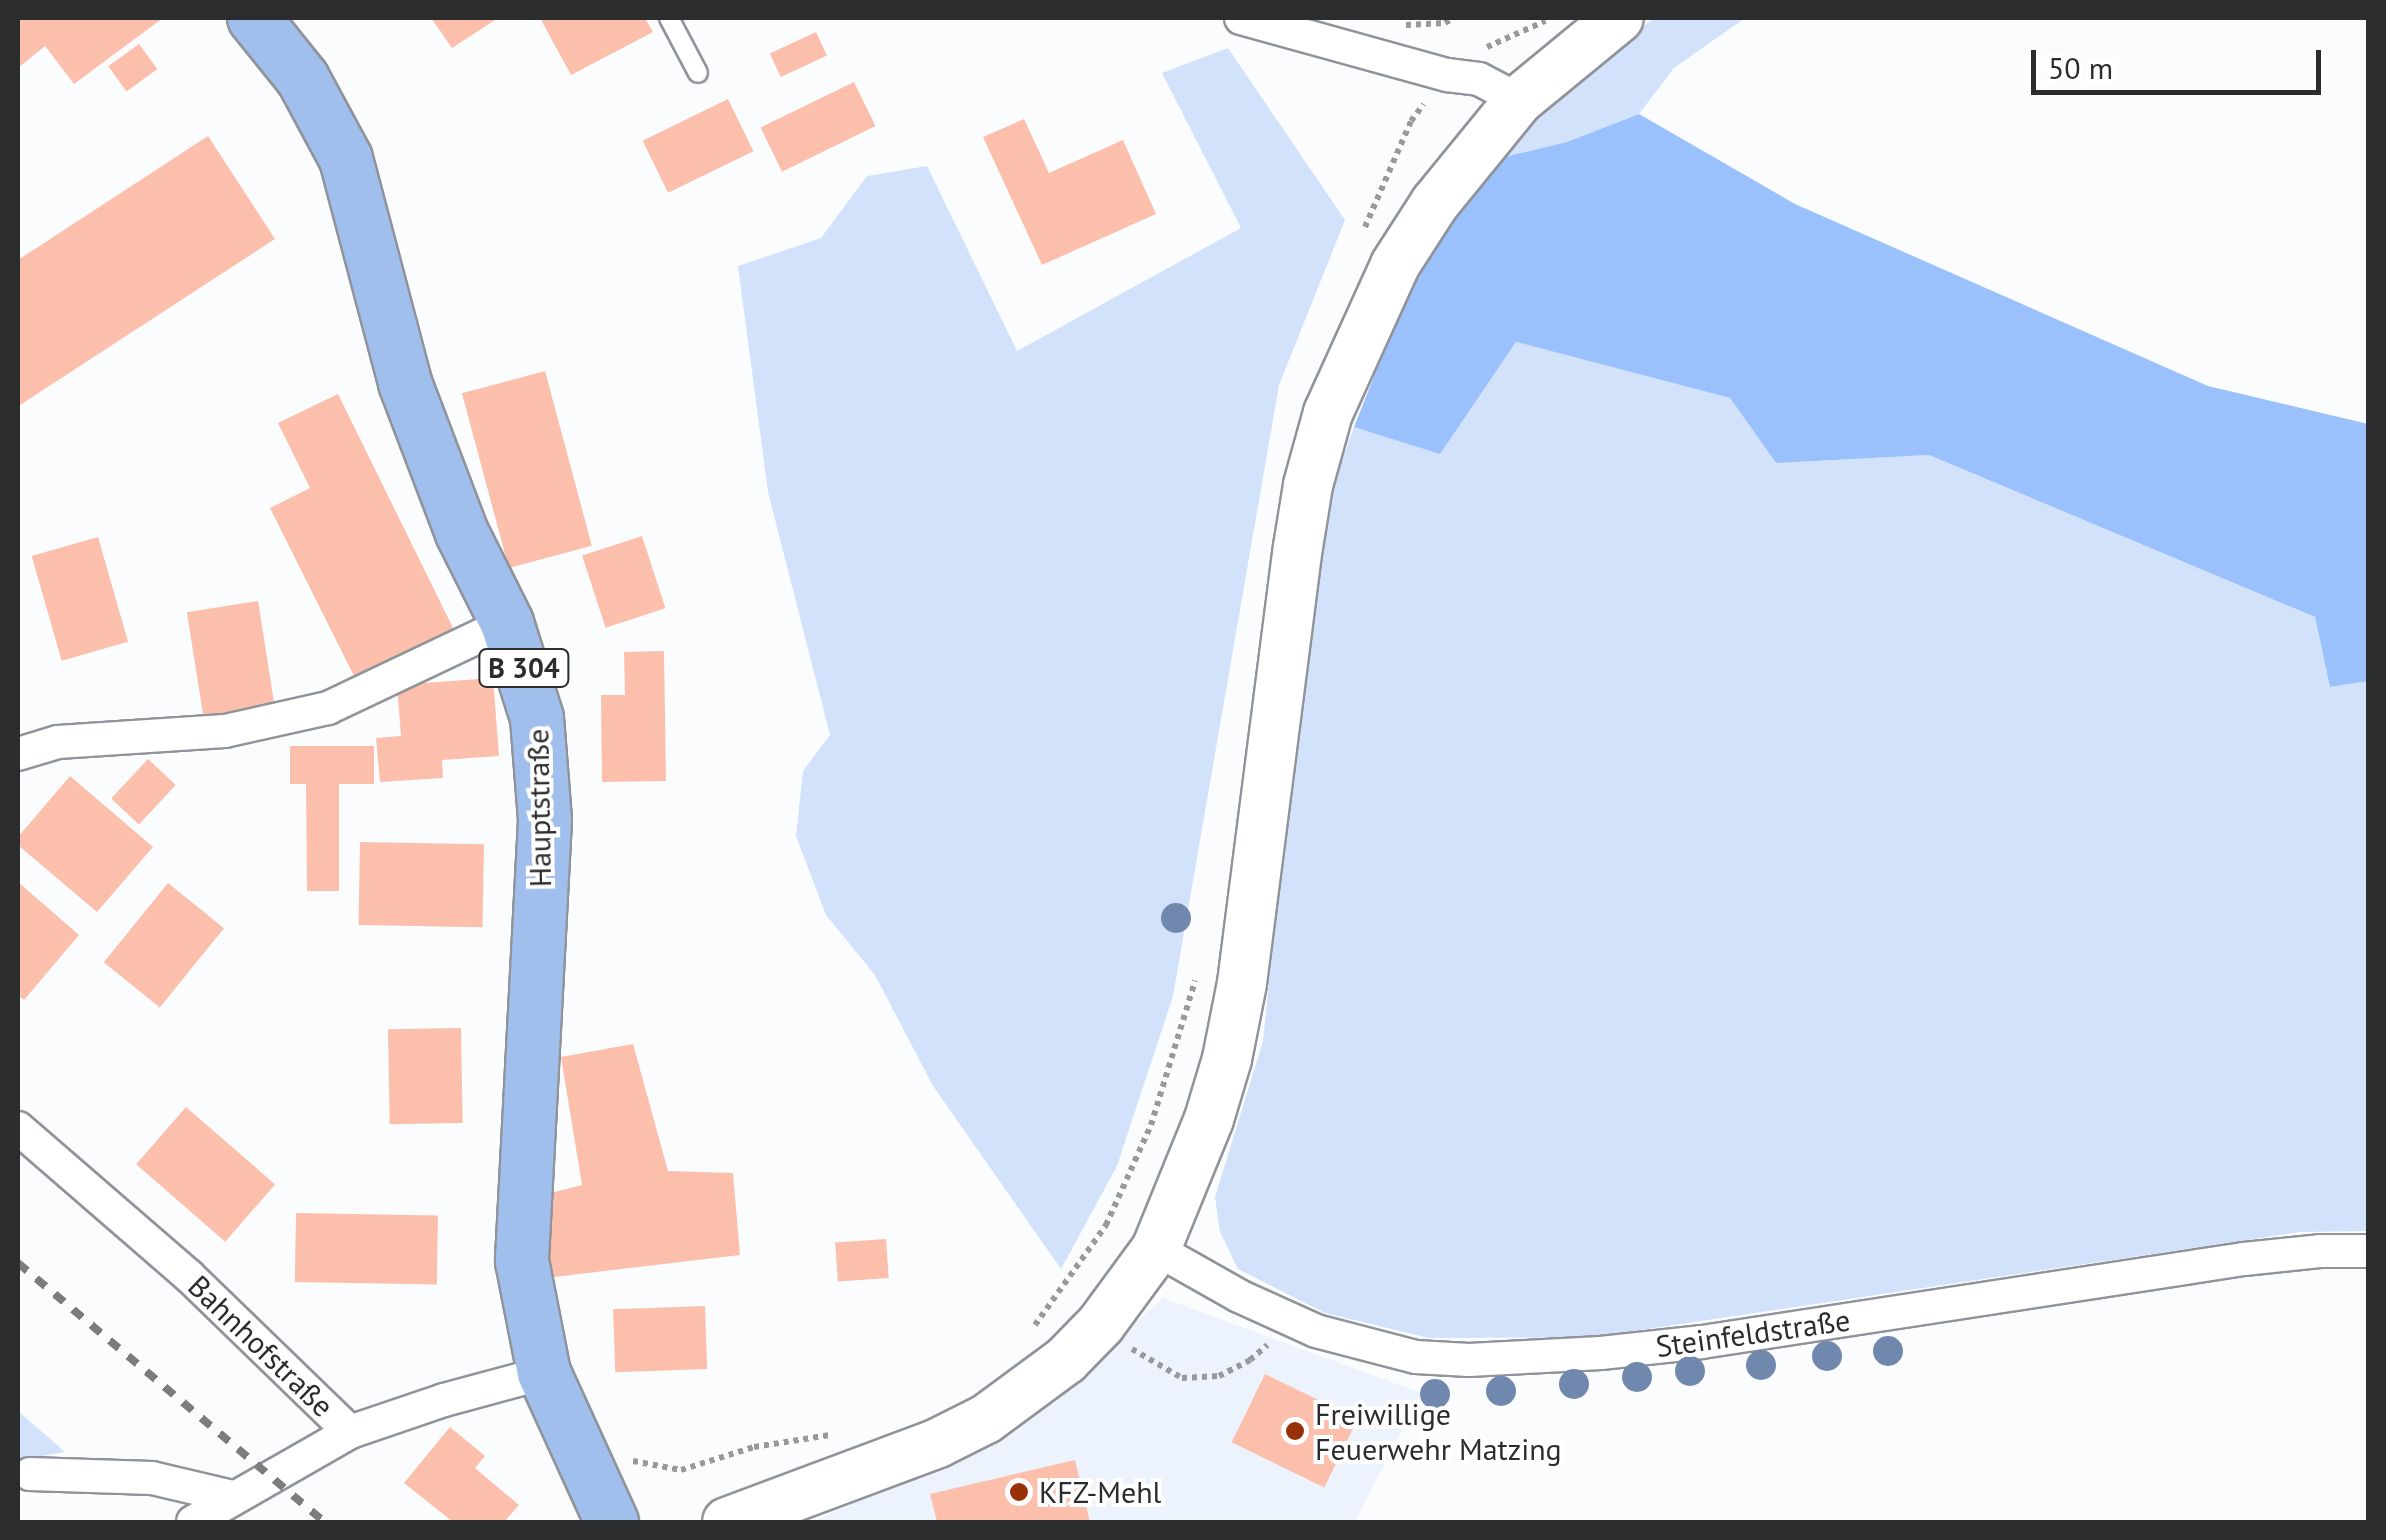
<!DOCTYPE html>
<html>
<head>
<meta charset="utf-8">
<style>
	body { margin:0 }
	#map { position:relative; width:2386px; height:1540px; overflow:hidden; background:#fafcfe; font-family:"PT Sans",sans-serif }
	div>[style] { position:absolute }
	.built>* { inset:0; background:#ecf3fd }
	.green>* { inset:0; background:#d2e2fb }
	.forest>* { inset:0; background:#9bc1fc }
	.building>* { inset:0; background:#fcbfac; transform-origin:0 0 }
	.path>* { height:6px; margin-top:-3px; transform-origin:0; background:repeating-linear-gradient(90deg,#97999b 0 5px,transparent 0 10px) }
	.roads { filter:drop-shadow(2px 0 #909399) drop-shadow(-2px 0 #909399) drop-shadow(0 2px #909399) drop-shadow(0 -2px #909399) }
	.lane>* { height:18px; margin:-9px; padding:0 9px; transform-origin:9px; border-radius:9px; background:#fff }
	.street>* { height:32px; margin:-16px; padding:0 16px; transform-origin:16px; border-radius:16px; background:#fff }
	.secondary>* { height:48px; margin:-24px; padding:0 24px; transform-origin:24px; border-radius:24px; background:#fff }
	.primary>* { height:52px; margin:-26px; padding:0 26px; transform-origin:26px; border-radius:26px; background:#a1bfed }
	.rail>* { height:8px; margin-top:-4px; transform-origin:0; background:repeating-linear-gradient(90deg,#7a7c7e 0 12px,transparent 0 24px) }
	.trees>* { width:30px; height:30px; margin:-15px; border-radius:50%; background:#7088ad }
	.dots>* { width:28px; height:28px; translate:-50% -50%; box-sizing:border-box; border:5px solid #fff; border-radius:50% }
	span { translate:-50% -50%; white-space:nowrap; text-align:center; line-height:1.15; -webkit-text-stroke:8px #fff; paint-order:stroke }
	.shield-label span { padding:2px 8px; background:#fff; border:2px solid; border-radius:8px; -webkit-text-stroke-width:0 }
	.shield-label { font-size:28px; color:#2a2c2e; font-weight:700 }
	.street-label { font-size:30px; color:#2a2c2e }
	.poi-label { font-size:30px; color:#2a2c2e }
	.left { translate:0 -50%; text-align:left }
	.frame { position:absolute; inset:0; border:20px solid #2a2c2e; pointer-events:none }
	.scale { position:absolute; left:2031px; top:50px; width:290px; height:45px; box-sizing:border-box; border:5px solid #2a2c2e; border-top:0; padding-left:12px; font-size:30px; line-height:35px; white-space:nowrap; color:#2a2c2e; -webkit-text-stroke:8px #fff; paint-order:stroke }
</style>
</head>
<body>
<div id="map">
	<div class="built">
		<i style="clip-path:polygon(1163px 1298px,1421px 1393px,1355px 1522px,812px 1522px,1014px 1431px)"></i>
	</div>
	<div class="green">
		<i style="clip-path:polygon(1654px 18px,1745px 18px,1674px 68px,1639px 114px,1567px 142px,1491px 160px,1528px 117px)"></i>
		<i style="clip-path:polygon(1228px 48px,1345px 220px,1279px 385px,1173px 996px,1117px 1166px,1061px 1269px,933px 1086px,875px 975px,826px 915px,796px 836px,803px 771px,830px 735px,768px 492px,738px 266px,821px 238px,867px 176px,927px 166px,1017px 351px,1241px 228px,1162px 73px)"></i>
		<i style="clip-path:polygon(1516px 342px,1730px 398px,1776px 463px,1929px 455px,2315px 617px,2330px 687px,2368px 681px,2368px 1231px,2299px 1232px,1593px 1337px,1429px 1338px,1325px 1313px,1238px 1269px,1220px 1232px,1215px 1197px,1263px 1041px,1309px 594px,1329px 496px,1354px 427px,1440px 453px)"></i>
		<i style="clip-path:polygon(18px 1411px,65px 1452px,18px 1460px)"></i>
	</div>
	<div class="forest">
		<i style="clip-path:polygon(1639px 114px,1795px 204px,2208px 386px,2368px 424px,2368px 681px,2330px 687px,2315px 617px,1929px 455px,1776px 463px,1730px 398px,1516px 342px,1440px 454px,1354px 427px,1420px 260px,1491px 160px,1567px 142px)"></i>
	</div>
	<div class="building">
		<i style="clip-path:polygon(18px 18px,163px 18px,74px 84px,45px 46px,18px 68px)"></i>
		<i style="clip-path:polygon(431px 18px,498px 18px,452px 48px)"></i>
		<i style="clip-path:polygon(540px 18px,645px 18px,653px 32px,571px 75px)"></i>
		<i style="left:816px;top:32px;width:26px;height:51px;rotate:65deg"></i>
		<i style="left:139px;top:44px;width:31px;height:38px;rotate:54deg"></i>
		<i style="left:854px;top:82px;width:49px;height:104px;rotate:64deg"></i>
		<i style="left:728px;top:99px;width:58px;height:95px;rotate:64deg"></i>
		<i style="clip-path:polygon(1024px 119px,1049px 173px,1123px 140px,1156px 214px,1042px 265px,983px 137px)"></i>
		<i style="clip-path:polygon(208px 136px,275px 239px,20px 405px,18px 260px)"></i>
		<i style="left:545px;top:371px;width:181px;height:86px;rotate:75deg"></i>
		<i style="clip-path:polygon(338px 394px,455px 632px,356px 680px,270px 508px,310px 488px,278px 423px)"></i>
		<i style="left:642px;top:536px;width:76px;height:63px;rotate:72deg"></i>
		<i style="left:98px;top:537px;width:109px;height:69px;rotate:74deg"></i>
		<i style="left:258px;top:601px;width:109px;height:72px;rotate:81deg"></i>
		<i style="clip-path:polygon(664px 651px,666px 781px,602px 782px,601px 695px,625px 695px,624px 652px)"></i>
		<i style="clip-path:polygon(493px 678px,499px 756px,442px 760px,443px 778px,380px 782px,376px 738px,401px 736px,397px 685px)"></i>
		<i style="clip-path:polygon(290px 746px,374px 746px,374px 784px,339px 784px,339px 891px,307px 891px,306px 784px,290px 784px)"></i>
		<i style="left:148px;top:759px;width:38px;height:54px;rotate:43deg"></i>
		<i style="clip-path:polygon(70px 776px,153px 847px,97px 912px,18px 845px,18px 837px)"></i>
		<i style="left:360px;top:842px;width:124px;height:83px;rotate:1deg"></i>
		<i style="clip-path:polygon(18px 882px,79px 935px,24px 1000px,18px 995px)"></i>
		<i style="left:168px;top:883px;width:72px;height:102px;rotate:39deg"></i>
		<i style="left:461px;top:1028px;width:95px;height:73px;rotate:89deg"></i>
		<i style="clip-path:polygon(633px 1044px,668px 1171px,733px 1173px,740px 1255px,545px 1278px,535px 1197px,582px 1185px,561px 1057px)"></i>
		<i style="left:186px;top:1107px;width:118px;height:76px;rotate:41deg"></i>
		<i style="left:296px;top:1213px;width:142px;height:69px;rotate:1deg"></i>
		<i style="left:886px;top:1239px;width:39px;height:51px;rotate:86deg"></i>
		<i style="left:705px;top:1306px;width:63px;height:92px;rotate:88deg"></i>
		<i style="left:1265px;top:1374px;width:103px;height:76px;rotate:26deg"></i>
		<i style="clip-path:polygon(450px 1427px,485px 1456px,475px 1468px,519px 1505px,504px 1522px,453px 1522px,404px 1483px)"></i>
		<i style="clip-path:polygon(1075px 1460px,1090px 1522px,937px 1522px,930px 1494px)"></i>
	</div>
	<div class="path">
		<i style="left:1406px;top:25px;width:39px;rotate:-3deg"></i>
		<i style="left:1445px;top:23px;width:9px;rotate:-32deg"></i>
		<i style="left:1487px;top:47px;width:64px;rotate:-24.1deg"></i>
		<i style="left:1365px;top:227px;width:116px;rotate:-66.5deg"></i>
		<i style="left:1411px;top:121px;width:21px;rotate:-53deg"></i>
		<i style="left:1035px;top:1325px;width:123px;rotate:-54.6deg"></i>
		<i style="left:1106px;top:1225px;width:110px;rotate:-65.8deg"></i>
		<i style="left:1151px;top:1125px;width:151px;rotate:-73deg"></i>
		<i style="left:1132px;top:1349px;width:58px;rotate:30.1deg"></i>
		<i style="left:1182px;top:1378px;width:37px;rotate:-3deg"></i>
		<i style="left:1219px;top:1376px;width:35px;rotate:-27deg"></i>
		<i style="left:1250px;top:1360px;width:23px;rotate:-41deg"></i>
		<i style="left:633px;top:1461px;width:49px;rotate:10.6deg"></i>
		<i style="left:681px;top:1470px;width:77px;rotate:-17.5deg"></i>
		<i style="left:754px;top:1447px;width:77px;rotate:-9deg"></i>
	</div>
	<div class="roads">
		<div class="lane">
			<i style="left:669px;top:18px;width:62px;rotate:62.2deg"></i>
		</div>
		<div class="street">
			<i style="left:1241px;top:18px;width:214px;rotate:15.5deg"></i>
			<i style="left:1447px;top:75px;width:32px;rotate:7deg"></i>
			<i style="left:1479px;top:79px;width:45px;rotate:27.7deg"></i>
			<i style="left:18px;top:754px;width:42px;rotate:-16.7deg"></i>
			<i style="left:58px;top:742px;width:167px;rotate:-3.8deg"></i>
			<i style="left:225px;top:731px;width:106px;rotate:-12.6deg"></i>
			<i style="left:328px;top:708px;width:198px;rotate:-25.4deg"></i>
			<i style="left:18px;top:1128px;width:226px;rotate:40.9deg"></i>
			<i style="left:189px;top:1276px;width:224px;rotate:44.1deg"></i>
			<i style="left:1156px;top:1249px;width:95px;rotate:29.5deg"></i>
			<i style="left:1239px;top:1296px;width:85px;rotate:24.4deg"></i>
			<i style="left:1316px;top:1331px;width:103px;rotate:14.6deg"></i>
			<i style="left:1416px;top:1357px;width:53px;rotate:3.2deg"></i>
			<i style="left:1469px;top:1360px;width:132px;rotate:-3deg"></i>
			<i style="left:1601px;top:1353px;width:102px;rotate:-6.2deg"></i>
			<i style="left:1702px;top:1342px;width:548px;rotate:-8.71deg"></i>
			<i style="left:2244px;top:1259px;width:76px;rotate:-6deg"></i>
			<i style="left:2320px;top:1251px;width:48px"></i>
			<i style="left:30px;top:1474px;width:122px;rotate:1.9deg"></i>
			<i style="left:152px;top:1478px;width:83px;rotate:13.2deg"></i>
			<i style="left:193px;top:1522px;width:181px;rotate:-29.8deg"></i>
			<i style="left:350px;top:1432px;width:99px;rotate:-18.8deg"></i>
			<i style="left:444px;top:1400px;width:104px;rotate:-15.1deg"></i>
		</div>
		<div class="secondary">
			<i style="left:727px;top:1522px;width:225px;rotate:-20.5deg"></i>
			<i style="left:938px;top:1443px;width:54px;rotate:-26.6deg"></i>
			<i style="left:986px;top:1419px;width:99px;rotate:-36.4deg"></i>
			<i style="left:1066px;top:1360px;width:50px;rotate:-45.8deg"></i>
			<i style="left:1101px;top:1324px;width:93px;rotate:-53.7deg"></i>
			<i style="left:1156px;top:1249px;width:140px;rotate:-67.8deg"></i>
			<i style="left:1209px;top:1119px;width:63px;rotate:-73.3deg"></i>
			<i style="left:1227px;top:1059px;width:77px;rotate:-78.8deg"></i>
			<i style="left:1242px;top:983px;width:440px;rotate:-82.7deg"></i>
			<i style="left:1298px;top:547px;width:63px;rotate:-80.8deg"></i>
			<i style="left:1308px;top:485px;width:75px;rotate:-74.5deg"></i>
			<i style="left:1328px;top:413px;width:162px;rotate:-65.6deg"></i>
			<i style="left:1395px;top:265px;width:74px;rotate:-57.2deg"></i>
			<i style="left:1435px;top:203px;width:133px;rotate:-50.8deg"></i>
			<i style="left:1519px;top:100px;width:129px;rotate:-39.4deg"></i>
		</div>
		<div class="primary">
			<i style="left:254px;top:18px;width:78px;rotate:51.2deg"></i>
			<i style="left:303px;top:79px;width:91px;rotate:61.7deg"></i>
			<i style="left:346px;top:159px;width:232px;rotate:75.2deg"></i>
			<i style="left:405px;top:383px;width:160px;rotate:69.2deg"></i>
			<i style="left:462px;top:533px;width:101px;rotate:63.4deg"></i>
			<i style="left:507px;top:623px;width:100px;rotate:72.5deg"></i>
			<i style="left:537px;top:718px;width:102px;rotate:85.5deg"></i>
			<i style="left:545px;top:820px;width:442px;rotate:93deg"></i>
			<i style="left:522px;top:1261px;width:114px;rotate:78.9deg"></i>
			<i style="left:544px;top:1373px;width:164px;rotate:65.5deg"></i>
		</div>
	</div>
	<div class="rail">
		<i style="left:18px;top:1263px;width:402px;rotate:40.2deg"></i>
	</div>
	<div class="trees">
		<i style="left:1176px;top:918px"></i>
		<i style="left:1888px;top:1351px"></i>
		<i style="left:1827px;top:1356px"></i>
		<i style="left:1761px;top:1365px"></i>
		<i style="left:1690px;top:1371px"></i>
		<i style="left:1637px;top:1377px"></i>
		<i style="left:1574px;top:1384px"></i>
		<i style="left:1501px;top:1391px"></i>
		<i style="left:1435px;top:1394px"></i>
	</div>
	<div class="dots">
		<i style="left:1295px;top:1431px;background:#973109"></i>
		<i style="left:1019px;top:1492px;background:#973109"></i>
	</div>
	<div class="shield-label">
		<span style="left:524px;top:668px">B 304</span>
	</div>
	<div class="street-label">
		<span style="left:539px;top:808px;rotate:-91deg">Hauptstraße</span>
		<span style="left:1753px;top:1333px;rotate:-8deg">Steinfeldstraße</span>
		<span style="left:261px;top:1346px;rotate:44deg">Bahnhofstraße</span>
	</div>
	<div class="poi-label">
		<span class="left" style="left:1315px;top:1431px">Freiwillige<br>Feuerwehr Matzing</span>
		<span class="left" style="left:1039px;top:1492px">KFZ-Mehl</span>
	</div>
	<div class="frame"></div>
	<div class="scale">50 m</div>
</div>
</body>
</html>
